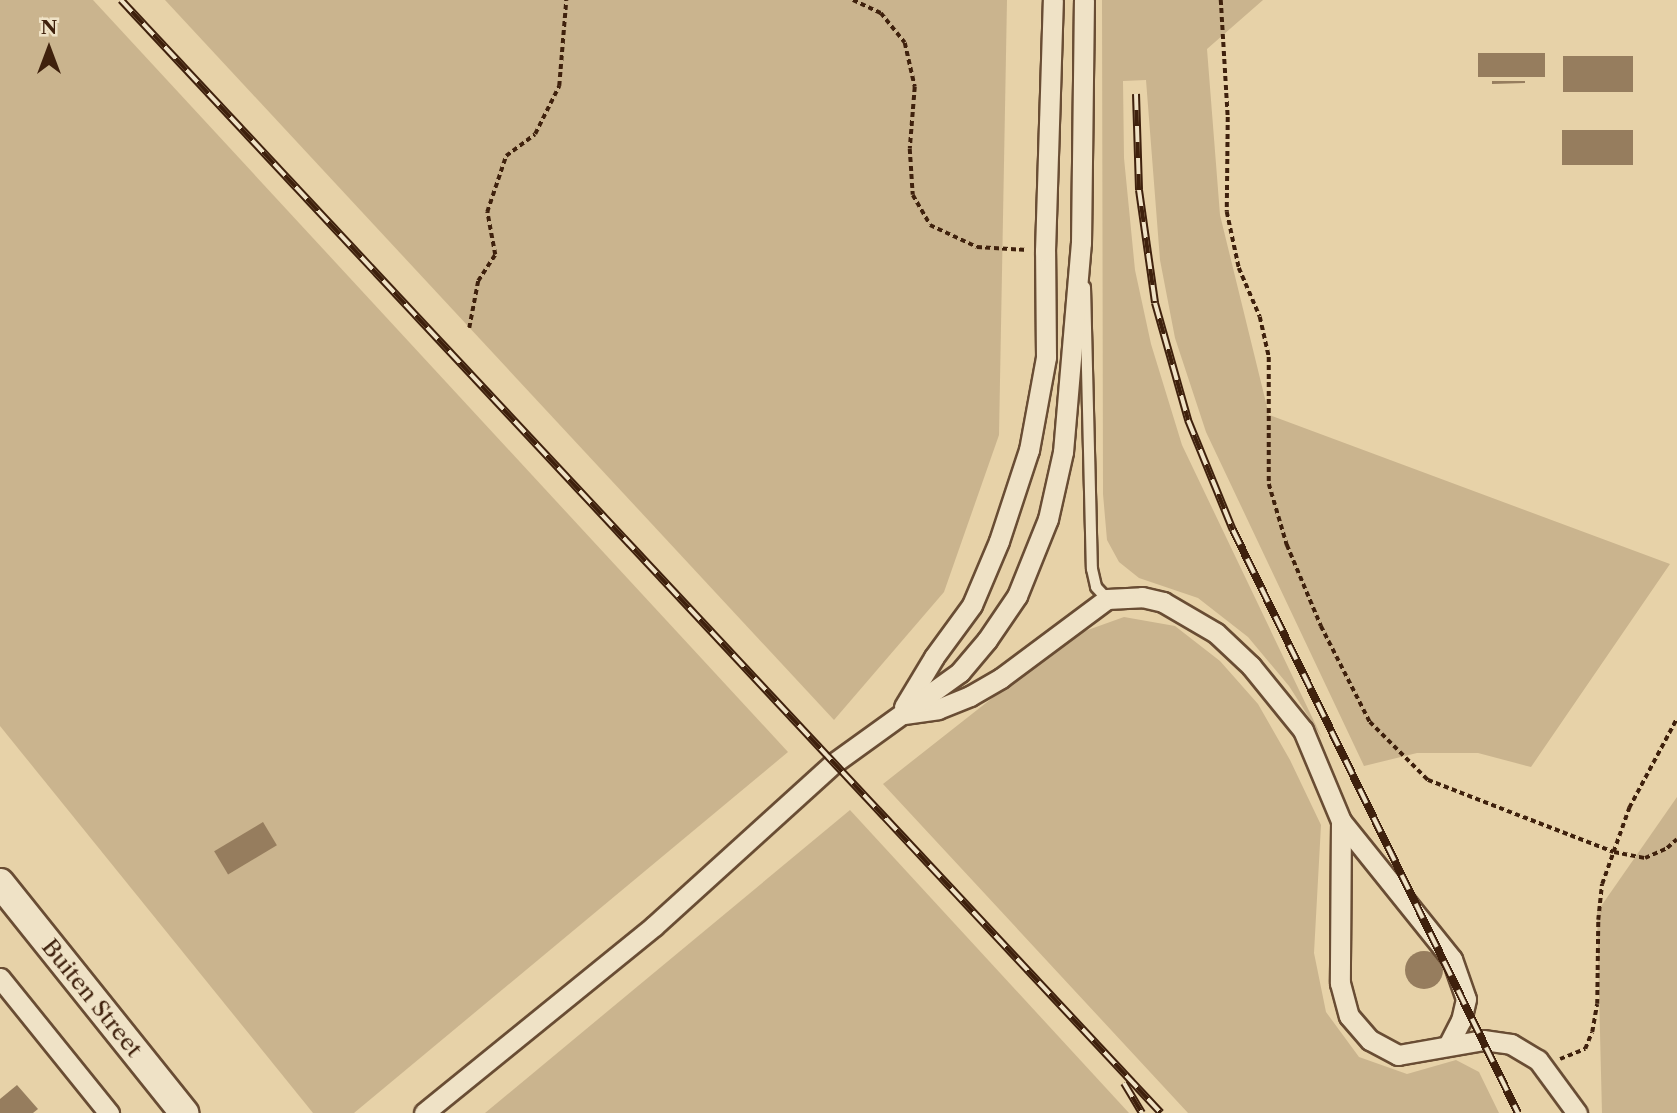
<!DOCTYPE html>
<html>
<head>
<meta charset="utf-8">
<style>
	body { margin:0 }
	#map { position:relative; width:1677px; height:1113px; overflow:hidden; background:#e7d2a8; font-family:"Libre Caslon Text",serif }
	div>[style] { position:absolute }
	.green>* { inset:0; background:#cab48e }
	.building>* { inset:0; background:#967d5e; transform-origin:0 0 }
	.round { border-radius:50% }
	.path>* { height:3.5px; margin-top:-1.75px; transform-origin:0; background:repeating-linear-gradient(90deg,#3f210d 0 5px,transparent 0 8.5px) }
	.roads { filter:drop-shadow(2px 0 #694d34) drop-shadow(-2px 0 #694d34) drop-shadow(0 2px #694d34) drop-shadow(0 -2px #694d34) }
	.lane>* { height:10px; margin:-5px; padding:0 5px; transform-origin:5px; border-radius:5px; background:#efe2c6 }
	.street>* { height:19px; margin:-9.5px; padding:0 9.5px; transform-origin:9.5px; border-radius:9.5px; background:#efe2c6 }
	.secondary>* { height:28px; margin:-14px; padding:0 14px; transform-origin:14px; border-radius:14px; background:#efe2c6 }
	.rail>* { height:8px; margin-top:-4px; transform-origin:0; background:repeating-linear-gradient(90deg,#efe2c6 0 16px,#3f210d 0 32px); box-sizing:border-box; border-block:2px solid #3f210d }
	span { translate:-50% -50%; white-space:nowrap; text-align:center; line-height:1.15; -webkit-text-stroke:6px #efe2c6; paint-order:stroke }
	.street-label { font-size:23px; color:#3f210d }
	.north { position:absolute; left:14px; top:14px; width:70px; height:70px; -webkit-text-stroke:5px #efe2c6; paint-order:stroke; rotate:0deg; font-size:19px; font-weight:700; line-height:28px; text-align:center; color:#3f210d }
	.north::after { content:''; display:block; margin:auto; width:24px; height:32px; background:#3f210d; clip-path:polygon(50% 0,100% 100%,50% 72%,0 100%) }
</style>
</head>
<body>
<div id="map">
	<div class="green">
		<i style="clip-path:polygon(0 0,93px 0,788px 752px,354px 1113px,313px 1113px,0 726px)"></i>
		<i style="clip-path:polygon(165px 0,1007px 0,999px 435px,944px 592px,834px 720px)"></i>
		<i style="clip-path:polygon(1102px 0,1263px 0,1207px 49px,1220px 215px,1269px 415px,1670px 564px,1531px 767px,1478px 753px,1417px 753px,1364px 766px,1206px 432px,1175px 338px,1160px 260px,1146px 80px,1123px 81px,1124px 158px,1135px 270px,1151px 344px,1182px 445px,1322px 738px,1289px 686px,1248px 637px,1198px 598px,1139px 578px,1119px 562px,1107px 540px,1103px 494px)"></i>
		<i style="clip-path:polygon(1124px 617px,1175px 626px,1220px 661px,1258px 704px,1290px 760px,1321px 825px,1314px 953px,1326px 1012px,1359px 1057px,1407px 1074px,1456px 1060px,1479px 1072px,1499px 1113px,1188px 1113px,883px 784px,1071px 636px)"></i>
		<i style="clip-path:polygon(1677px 797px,1677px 1113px,1602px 1113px,1597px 912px)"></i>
		<i style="clip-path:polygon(850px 810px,1129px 1113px,485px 1113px)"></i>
	</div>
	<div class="building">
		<i style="left:1478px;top:53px;width:67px;height:24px"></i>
		<i style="left:1563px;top:56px;width:70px;height:36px"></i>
		<i style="clip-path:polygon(1492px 81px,1525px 81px,1525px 83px,1492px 84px)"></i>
		<i style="left:1562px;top:130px;width:71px;height:35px"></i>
		<i style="left:263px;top:822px;width:27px;height:57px;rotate:59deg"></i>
		<i class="round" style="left:1405px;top:951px;width:38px;height:38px"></i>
		<i style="clip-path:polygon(17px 1085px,38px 1109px,33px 1113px,0 1113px,0 1099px)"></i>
	</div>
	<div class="path">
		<i style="left:853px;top:0;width:31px;rotate:25deg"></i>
		<i style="left:881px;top:13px;width:38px;rotate:51deg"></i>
		<i style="left:905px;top:43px;width:45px;rotate:77.2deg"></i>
		<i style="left:915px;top:87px;width:62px;rotate:94.6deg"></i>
		<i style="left:910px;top:149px;width:46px;rotate:86.3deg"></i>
		<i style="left:913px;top:195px;width:34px;rotate:60deg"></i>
		<i style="left:930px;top:225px;width:52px;rotate:25.1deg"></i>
		<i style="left:977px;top:247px;width:50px;rotate:3.4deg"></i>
		<i style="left:1221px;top:0;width:117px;rotate:86.6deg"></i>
		<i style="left:1228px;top:117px;width:95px;rotate:90.6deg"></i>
		<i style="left:1227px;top:212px;width:57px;rotate:77.9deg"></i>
		<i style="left:1239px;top:268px;width:53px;rotate:66.8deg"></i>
		<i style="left:1260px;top:317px;width:41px;rotate:77.3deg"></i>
		<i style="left:1269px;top:357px;width:127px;rotate:90deg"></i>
		<i style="left:1269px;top:484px;width:64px;rotate:73.6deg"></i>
		<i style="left:1287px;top:545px;width:88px;rotate:67.2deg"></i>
		<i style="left:1321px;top:626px;width:108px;rotate:63deg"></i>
		<i style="left:1370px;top:722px;width:82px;rotate:45deg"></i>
		<i style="left:1428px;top:780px;width:199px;rotate:21.2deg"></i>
		<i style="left:1614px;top:852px;width:32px;rotate:11deg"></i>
		<i style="left:1645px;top:858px;width:24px;rotate:-24deg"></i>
		<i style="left:1667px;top:848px;width:13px;rotate:-42deg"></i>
		<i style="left:469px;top:328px;width:48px;rotate:-79.2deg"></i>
		<i style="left:478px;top:281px;width:31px;rotate:-57deg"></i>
		<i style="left:495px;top:255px;width:44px;rotate:-100.5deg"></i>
		<i style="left:487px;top:212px;width:59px;rotate:-71.3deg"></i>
		<i style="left:506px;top:156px;width:36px;rotate:-37deg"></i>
		<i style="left:535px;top:134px;width:54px;rotate:-63.4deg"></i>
		<i style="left:559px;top:86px;width:86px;rotate:-85.3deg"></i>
		<i style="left:1560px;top:1059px;width:27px;rotate:-22deg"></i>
		<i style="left:1585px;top:1049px;width:18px;rotate:-68deg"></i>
		<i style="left:1592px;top:1032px;width:28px;rotate:-80deg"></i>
		<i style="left:1597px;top:1004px;width:84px;rotate:-89.3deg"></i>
		<i style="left:1598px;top:920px;width:36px;rotate:-84deg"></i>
		<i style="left:1602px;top:884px;width:81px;rotate:-70.4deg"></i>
		<i style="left:1629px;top:808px;width:102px;rotate:-61.9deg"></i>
	</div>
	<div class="roads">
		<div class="lane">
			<i style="left:1085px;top:287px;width:282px;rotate:88.6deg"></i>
			<i style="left:1092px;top:569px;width:18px;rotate:77deg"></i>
			<i style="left:1096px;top:587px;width:16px;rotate:47deg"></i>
		</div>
		<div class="street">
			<i style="left:904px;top:707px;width:58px;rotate:-59deg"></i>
			<i style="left:934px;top:657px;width:64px;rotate:-53.8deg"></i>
			<i style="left:972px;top:605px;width:69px;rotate:-67.1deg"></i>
			<i style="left:999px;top:541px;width:96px;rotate:-71.8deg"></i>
			<i style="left:1029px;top:450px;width:95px;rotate:-79.6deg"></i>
			<i style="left:1046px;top:357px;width:106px;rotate:-90.5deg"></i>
			<i style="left:1045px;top:251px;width:251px;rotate:-88.2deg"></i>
			<i style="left:904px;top:714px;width:34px;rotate:-8deg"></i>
			<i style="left:938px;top:709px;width:35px;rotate:-22deg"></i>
			<i style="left:970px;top:696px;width:36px;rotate:-30deg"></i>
			<i style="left:1001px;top:678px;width:132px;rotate:-36.7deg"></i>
			<i style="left:1107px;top:599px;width:35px;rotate:-3deg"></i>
			<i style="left:1142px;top:597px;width:22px;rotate:13deg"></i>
			<i style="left:1163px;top:602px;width:61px;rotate:30.3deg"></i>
			<i style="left:1216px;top:633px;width:48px;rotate:43.3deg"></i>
			<i style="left:1251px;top:666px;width:82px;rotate:50.9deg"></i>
			<i style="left:1303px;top:730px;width:99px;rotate:67.3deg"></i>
			<i style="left:1341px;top:821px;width:177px;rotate:51.2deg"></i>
			<i style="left:1452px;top:959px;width:42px;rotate:70.7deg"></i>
			<i style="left:1466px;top:999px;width:22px;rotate:103deg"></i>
			<i style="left:1461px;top:1020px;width:27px;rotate:117deg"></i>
			<i style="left:1341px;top:821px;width:162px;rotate:90.4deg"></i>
			<i style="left:1340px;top:983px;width:34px;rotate:75deg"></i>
			<i style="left:1349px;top:1016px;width:32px;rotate:49deg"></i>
			<i style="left:1370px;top:1040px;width:32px;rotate:28deg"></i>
			<i style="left:1398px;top:1055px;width:86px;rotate:-10deg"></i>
			<i style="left:1483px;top:1040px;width:28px;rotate:8deg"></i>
			<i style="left:1511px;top:1044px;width:31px;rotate:31deg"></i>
			<i style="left:1538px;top:1060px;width:66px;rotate:53.7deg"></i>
			<i style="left:0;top:978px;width:174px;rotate:51.1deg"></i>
			<i style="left:424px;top:1113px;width:296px;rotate:-39.1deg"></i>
			<i style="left:654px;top:926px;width:243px;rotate:-42.2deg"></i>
			<i style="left:834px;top:763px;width:155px;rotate:-35.8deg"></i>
			<i style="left:960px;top:672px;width:42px;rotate:-49.8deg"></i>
			<i style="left:987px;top:640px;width:53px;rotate:-55.7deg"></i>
			<i style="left:1017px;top:596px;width:83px;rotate:-68.1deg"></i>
			<i style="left:1048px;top:519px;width:69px;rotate:-77.4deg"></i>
			<i style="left:1063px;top:452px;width:210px;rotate:-85.1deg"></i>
			<i style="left:1081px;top:243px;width:243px;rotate:-89.3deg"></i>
		</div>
		<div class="secondary">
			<i style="left:0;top:883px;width:295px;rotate:51.3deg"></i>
		</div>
	</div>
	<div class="rail">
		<i style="left:121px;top:0;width:1523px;rotate:46.94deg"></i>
		<i style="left:1136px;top:94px;width:96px;rotate:88.2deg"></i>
		<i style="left:1139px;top:190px;width:114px;rotate:81.9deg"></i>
		<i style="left:1155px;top:303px;width:122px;rotate:74.2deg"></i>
		<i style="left:1188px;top:420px;width:119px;rotate:67.8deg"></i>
		<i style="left:1233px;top:530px;width:649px;rotate:63.95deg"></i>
		<i style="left:1124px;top:1083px;width:35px;rotate:59deg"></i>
	</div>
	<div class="street-label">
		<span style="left:92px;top:998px;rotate:51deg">Buiten Street</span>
	</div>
	<div class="north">N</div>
</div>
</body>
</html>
